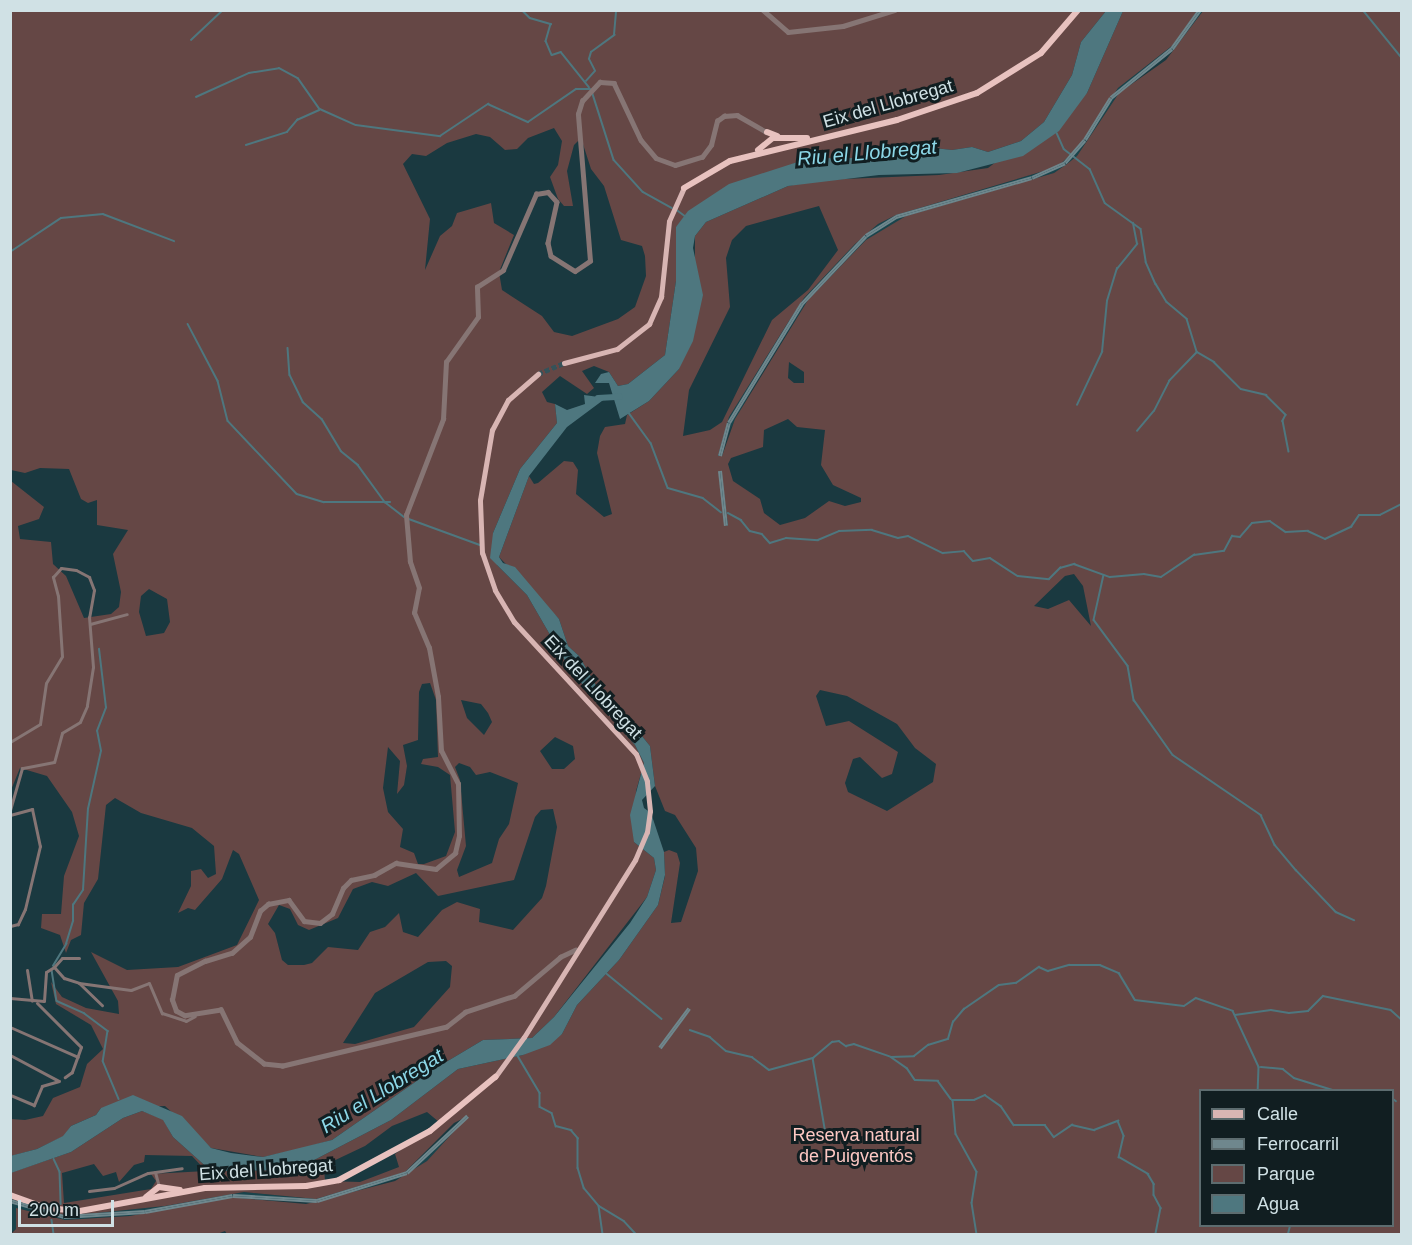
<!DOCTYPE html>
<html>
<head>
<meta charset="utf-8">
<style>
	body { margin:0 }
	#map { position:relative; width:1412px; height:1245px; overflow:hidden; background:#1a3940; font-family:Helvetica,sans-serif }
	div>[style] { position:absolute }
	.built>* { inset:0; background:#19444c }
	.green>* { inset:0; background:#654745 }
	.water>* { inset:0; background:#4e777f }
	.stream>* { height:1.5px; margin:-0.75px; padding:0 0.75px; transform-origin:0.75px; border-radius:0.75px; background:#4e777f }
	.river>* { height:6px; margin:-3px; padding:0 3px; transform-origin:3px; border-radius:3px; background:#4e777f }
	.primary-tunnel>* { height:5px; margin-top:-2.5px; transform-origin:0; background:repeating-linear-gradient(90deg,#355259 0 5px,transparent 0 7.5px) }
	.minor>* { height:3px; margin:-1.5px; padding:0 1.5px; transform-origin:1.5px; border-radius:1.5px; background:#867574 }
	.tertiary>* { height:4.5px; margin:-2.25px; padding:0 2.25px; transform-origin:2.25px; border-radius:2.25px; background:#867574 }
	.primary>* { height:5px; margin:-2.5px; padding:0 2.5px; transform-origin:2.5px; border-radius:2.5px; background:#d8b5b3 }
	.trunk>* { height:6px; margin:-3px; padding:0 3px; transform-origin:3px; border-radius:3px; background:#e8c2bf }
	.rail>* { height:4px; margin-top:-2px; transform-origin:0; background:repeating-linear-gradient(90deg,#111e21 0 4.5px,#6f878d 0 9px); box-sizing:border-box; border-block:2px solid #6f878d }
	span { translate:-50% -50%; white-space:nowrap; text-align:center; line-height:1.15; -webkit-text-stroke:6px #111e21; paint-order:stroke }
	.street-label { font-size:18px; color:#d0e1e5 }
	.park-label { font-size:18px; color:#fdc8c3 }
	.water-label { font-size:20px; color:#8cd7e7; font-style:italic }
	.frame { position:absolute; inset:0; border:12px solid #d0e1e5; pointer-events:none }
	.legend { position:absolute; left:1199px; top:1089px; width:195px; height:138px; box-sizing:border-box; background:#111e21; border:2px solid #5d6c6f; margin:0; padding:8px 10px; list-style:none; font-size:18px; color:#d0e1e5 }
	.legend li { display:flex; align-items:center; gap:12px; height:30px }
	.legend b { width:30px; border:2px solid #5d6c6f }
	.scale { position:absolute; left:18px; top:1200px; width:96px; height:27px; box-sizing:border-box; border:3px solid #d0e1e5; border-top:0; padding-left:8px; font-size:18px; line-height:21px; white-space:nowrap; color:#d0e1e5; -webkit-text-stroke:4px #111e21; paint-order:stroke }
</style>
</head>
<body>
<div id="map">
	<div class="built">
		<i style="clip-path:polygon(1197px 11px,1203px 11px,1179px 46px,1119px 93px,1077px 156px,1067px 164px,1054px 173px,906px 216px,808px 300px,756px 382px,725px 439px,721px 456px,717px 456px,729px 417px,787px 324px,804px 298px,855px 244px,878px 224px,896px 215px,1057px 167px,1067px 160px,1118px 88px,1173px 45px)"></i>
		<i style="clip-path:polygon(719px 471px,721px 471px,728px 526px,725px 526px)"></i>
		<i style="clip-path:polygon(467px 1115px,469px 1118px,427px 1161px,406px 1176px,321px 1203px,247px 1198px,130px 1216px,65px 1220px,17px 1208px,16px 1229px,11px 1232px,10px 1199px,67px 1216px,165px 1206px,244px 1192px,316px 1199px,329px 1196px,405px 1172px)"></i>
	</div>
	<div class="green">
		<i style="clip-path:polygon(evenodd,10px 11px,1106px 11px,1081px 42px,1072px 75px,1044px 122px,1021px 141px,988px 152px,972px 147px,952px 150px,934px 148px,861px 158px,810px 158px,790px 165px,676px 227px,676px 281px,665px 355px,628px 384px,618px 386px,609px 372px,594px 366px,582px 371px,594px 388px,587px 394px,560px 376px,542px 392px,547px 402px,555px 404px,557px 423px,520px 469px,493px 533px,497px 565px,527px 595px,571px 671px,635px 745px,644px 763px,636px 791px,634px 842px,654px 858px,656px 870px,647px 897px,554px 1017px,532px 1038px,483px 1040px,431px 1071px,332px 1140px,300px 1149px,263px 1157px,211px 1148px,165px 1106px,101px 1108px,96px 1115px,71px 1126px,64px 1136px,37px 1149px,11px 1156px,11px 1119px,25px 1120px,43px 1116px,53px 1098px,80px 1087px,87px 1064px,103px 1049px,91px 1025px,56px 1004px,51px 982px,62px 997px,86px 1008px,119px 1014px,118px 1001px,91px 952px,127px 970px,178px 967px,237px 945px,259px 900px,239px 854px,233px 850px,222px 879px,195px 910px,188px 908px,178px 913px,191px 886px,191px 871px,201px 869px,208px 878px,216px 874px,214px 846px,192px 828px,141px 813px,115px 798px,106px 805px,98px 879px,84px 903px,81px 935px,71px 940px,66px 953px,60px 935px,41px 928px,42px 914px,61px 914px,64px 876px,79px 836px,72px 812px,47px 776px,20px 768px,11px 790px,11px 481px,44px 507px,39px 519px,18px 526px,20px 539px,51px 542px,53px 564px,66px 576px,84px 618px,111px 614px,119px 607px,121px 592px,113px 554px,128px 530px,97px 525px,97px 500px,88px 503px,81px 499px,69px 469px,40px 468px,25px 473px,11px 470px,10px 11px,554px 128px,562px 141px,558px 165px,550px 177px,558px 199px,564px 206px,573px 206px,567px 171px,574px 145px,581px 138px,591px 169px,604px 186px,621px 240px,642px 246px,645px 256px,646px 276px,635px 307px,618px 319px,572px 336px,554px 332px,542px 316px,502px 290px,499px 272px,514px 235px,494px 223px,491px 203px,457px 213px,452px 226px,440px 236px,425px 270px,430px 219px,403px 164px,412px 154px,426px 156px,447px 143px,476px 134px,490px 137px,505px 150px,517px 149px,528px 138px,554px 128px,10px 11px,149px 589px,167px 599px,170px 622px,164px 633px,146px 636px,139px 612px,141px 596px,149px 589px,10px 11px,430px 683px,436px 700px,438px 757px,423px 759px,421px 764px,438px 767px,450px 775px,455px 832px,446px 856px,424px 864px,418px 864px,414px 853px,400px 847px,403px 829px,388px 812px,383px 788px,388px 747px,400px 761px,397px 794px,404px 785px,407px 766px,403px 745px,418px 740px,419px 692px,422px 684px,430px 683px,10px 11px,461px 700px,481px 704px,488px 713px,492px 722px,484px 735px,467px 718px,461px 700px,10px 11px,555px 737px,573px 746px,575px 759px,564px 769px,552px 769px,540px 751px,555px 737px,10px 11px,459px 763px,470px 767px,476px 775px,490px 772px,518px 783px,509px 824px,499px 839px,492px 863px,459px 877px,457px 870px,466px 846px,460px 780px,455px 767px,459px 763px,10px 11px,553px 809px,557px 827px,546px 886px,542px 898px,513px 930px,479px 922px,480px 909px,457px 902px,442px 910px,418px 937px,403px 932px,399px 913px,385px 927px,370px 932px,358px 950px,328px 947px,312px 963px,304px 965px,288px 965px,282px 960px,275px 933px,268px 924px,279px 905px,290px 909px,298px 925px,309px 930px,338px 918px,353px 889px,372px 882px,388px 886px,416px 873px,438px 896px,514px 880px,535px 817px,541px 810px,553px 809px,10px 11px,446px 961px,452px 966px,450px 987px,414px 1027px,355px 1044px,343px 1043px,375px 993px,428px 962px,446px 961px)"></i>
		<i style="clip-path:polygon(evenodd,1123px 11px,1197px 11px,1173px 45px,1118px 88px,1079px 147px,1057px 167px,896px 215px,878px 224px,855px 244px,804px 298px,787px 324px,729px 417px,718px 456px,722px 456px,735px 419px,808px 300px,866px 240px,906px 216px,1054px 173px,1067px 164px,1077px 156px,1119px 93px,1166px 60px,1203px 11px,1401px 11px,1401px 1234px,227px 1234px,225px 1231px,217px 1234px,11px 1234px,16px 1229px,16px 1208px,65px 1220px,130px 1216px,230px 1197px,306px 1204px,395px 1181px,427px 1161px,468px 1116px,454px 1123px,405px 1172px,316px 1199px,244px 1192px,165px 1206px,67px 1216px,11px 1199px,10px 1173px,71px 1152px,123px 1118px,142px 1111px,163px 1119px,173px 1137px,211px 1171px,295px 1170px,391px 1120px,458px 1069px,523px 1055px,562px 1034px,577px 1005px,619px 960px,658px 905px,665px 876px,664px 852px,669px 850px,677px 853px,680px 863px,671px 923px,681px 922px,698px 871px,696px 848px,675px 815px,665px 811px,655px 786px,650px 746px,611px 698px,598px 689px,579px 656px,568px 646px,559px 619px,499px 557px,529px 476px,534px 484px,538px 483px,564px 461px,573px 462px,578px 470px,576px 494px,604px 517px,612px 514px,597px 453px,600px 436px,605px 427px,625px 424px,627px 415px,649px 401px,679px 369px,695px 261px,695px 236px,706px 222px,788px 186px,821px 180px,939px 175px,988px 168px,1087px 93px,1123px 11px,819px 206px,838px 250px,808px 290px,772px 320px,722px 422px,710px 430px,683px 436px,689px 390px,730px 307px,726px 258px,732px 240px,746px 226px,819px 206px,1123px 11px,789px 362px,804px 372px,804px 383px,794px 383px,788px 378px,789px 362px,1123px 11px,788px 419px,797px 427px,825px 430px,821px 465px,833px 485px,861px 498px,861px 502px,845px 506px,829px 501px,805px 518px,780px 525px,764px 513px,760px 499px,733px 481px,728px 464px,731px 458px,763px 447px,764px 430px,788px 419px,1123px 11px,721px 471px,728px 525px,726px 526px,719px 472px,721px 471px,1123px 11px,1074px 574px,1083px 586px,1091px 626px,1069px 600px,1048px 609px,1034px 606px,1065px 576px,1074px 574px,1123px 11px,820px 690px,847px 696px,897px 724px,915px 748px,936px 764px,933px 782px,887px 811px,848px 792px,845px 783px,853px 759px,860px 757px,882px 778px,892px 774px,898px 752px,849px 721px,826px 726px,816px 696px,820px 690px,1123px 11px,1200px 1090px,1392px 1090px,1392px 1226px,1200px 1226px,1200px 1090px,1123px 11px,427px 1112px,439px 1122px,395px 1154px,399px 1167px,360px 1182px,325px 1181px,324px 1168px,327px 1164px,365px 1146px,392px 1126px,427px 1112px,1123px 11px,145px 1155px,192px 1156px,206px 1171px,151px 1174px,156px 1181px,151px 1189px,64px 1203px,62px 1173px,94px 1164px,103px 1176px,116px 1172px,119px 1182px,134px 1165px,144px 1162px,145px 1155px)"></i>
	</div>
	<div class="water">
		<i style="clip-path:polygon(1106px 11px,1123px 11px,1087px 93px,1059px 131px,1023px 156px,957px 173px,879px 175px,788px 186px,706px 222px,695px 236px,693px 248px,703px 295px,693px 341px,679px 369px,649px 401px,620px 419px,609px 383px,595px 383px,601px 374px,609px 372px,618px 386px,628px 384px,665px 355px,676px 281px,676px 227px,688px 211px,729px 184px,810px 158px,861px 158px,934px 148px,952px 150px,972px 147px,988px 152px,1021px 141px,1044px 122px,1072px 75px,1081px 42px)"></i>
		<i style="clip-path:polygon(584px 395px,606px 398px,567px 427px,529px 476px,499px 557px,503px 563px,515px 567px,559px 619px,568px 646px,579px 656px,598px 689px,611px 698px,650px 746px,655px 786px,642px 800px,644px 808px,651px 813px,664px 852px,665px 875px,658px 905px,619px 960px,577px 1005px,562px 1034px,550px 1045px,523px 1055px,458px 1069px,391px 1120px,295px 1170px,211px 1171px,173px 1137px,163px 1120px,142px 1111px,123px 1118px,71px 1152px,11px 1173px,10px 1156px,37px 1149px,63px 1136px,71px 1126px,96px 1115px,101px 1108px,133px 1095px,182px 1116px,211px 1148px,231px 1153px,263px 1157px,332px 1140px,431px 1071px,483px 1040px,532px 1038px,554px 1017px,630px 923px,647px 897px,656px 870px,654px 858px,634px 842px,630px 815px,644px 763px,635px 745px,571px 671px,527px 595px,490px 558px,493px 533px,520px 469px,557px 423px,555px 404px,567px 410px,585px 404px)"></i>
	</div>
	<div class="stream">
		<i style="left:522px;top:10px;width:11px;rotate:45deg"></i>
		<i style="left:530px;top:18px;width:22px;rotate:16deg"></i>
		<i style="left:551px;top:24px;width:18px;rotate:106deg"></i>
		<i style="left:546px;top:41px;width:15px;rotate:67deg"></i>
		<i style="left:552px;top:55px;width:9px;rotate:-18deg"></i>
		<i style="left:561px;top:52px;width:45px;rotate:51.3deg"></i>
		<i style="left:1363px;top:10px;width:62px;rotate:50.9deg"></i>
		<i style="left:191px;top:40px;width:44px;rotate:-43.2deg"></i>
		<i style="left:586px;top:81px;width:13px;rotate:-48deg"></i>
		<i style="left:595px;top:71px;width:13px;rotate:-117deg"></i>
		<i style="left:589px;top:59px;width:7px;rotate:-74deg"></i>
		<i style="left:591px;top:52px;width:29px;rotate:-36deg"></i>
		<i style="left:614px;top:35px;width:25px;rotate:-85deg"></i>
		<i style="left:592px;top:91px;width:72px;rotate:72.3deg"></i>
		<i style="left:614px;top:160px;width:43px;rotate:47.8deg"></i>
		<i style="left:643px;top:192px;width:33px;rotate:29deg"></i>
		<i style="left:196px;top:97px;width:58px;rotate:-24.4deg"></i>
		<i style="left:249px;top:73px;width:30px;rotate:-9deg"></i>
		<i style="left:279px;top:68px;width:21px;rotate:28deg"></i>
		<i style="left:298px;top:78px;width:38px;rotate:55deg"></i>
		<i style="left:320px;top:109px;width:39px;rotate:24deg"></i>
		<i style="left:356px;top:125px;width:85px;rotate:7.5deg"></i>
		<i style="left:440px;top:136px;width:58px;rotate:-33.7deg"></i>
		<i style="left:488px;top:104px;width:44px;rotate:24.2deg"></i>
		<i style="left:528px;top:122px;width:58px;rotate:-34.5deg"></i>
		<i style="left:576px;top:89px;width:14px"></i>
		<i style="left:1057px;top:133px;width:17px;rotate:66deg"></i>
		<i style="left:1064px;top:149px;width:33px;rotate:38deg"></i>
		<i style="left:1090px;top:169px;width:37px;rotate:66deg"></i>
		<i style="left:1105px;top:203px;width:44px;rotate:35.8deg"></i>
		<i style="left:1141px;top:229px;width:33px;rotate:81deg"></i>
		<i style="left:1146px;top:262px;width:24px;rotate:66deg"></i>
		<i style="left:1156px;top:284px;width:21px;rotate:59deg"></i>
		<i style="left:1167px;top:302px;width:26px;rotate:40deg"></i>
		<i style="left:1187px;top:319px;width:34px;rotate:73deg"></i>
		<i style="left:1197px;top:352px;width:20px;rotate:30deg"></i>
		<i style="left:1214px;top:362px;width:38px;rotate:45deg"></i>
		<i style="left:1241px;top:389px;width:26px;rotate:13deg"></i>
		<i style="left:1266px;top:395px;width:28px;rotate:45deg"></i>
		<i style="left:1286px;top:415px;width:7px;rotate:117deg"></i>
		<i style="left:1283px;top:421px;width:31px;rotate:79deg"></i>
		<i style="left:246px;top:145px;width:43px;rotate:-17.6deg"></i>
		<i style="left:287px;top:132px;width:16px;rotate:-50deg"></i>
		<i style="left:297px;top:120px;width:24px;rotate:-24deg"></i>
		<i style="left:677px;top:210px;width:10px;rotate:37deg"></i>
		<i style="left:10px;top:252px;width:61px;rotate:-33.7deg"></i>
		<i style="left:61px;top:218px;width:42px;rotate:-5.4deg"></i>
		<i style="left:103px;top:214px;width:76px;rotate:20.8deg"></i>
		<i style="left:188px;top:324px;width:64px;rotate:62.2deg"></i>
		<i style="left:218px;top:381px;width:41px;rotate:76deg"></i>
		<i style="left:228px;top:421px;width:100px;rotate:46.6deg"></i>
		<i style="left:297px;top:494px;width:28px;rotate:17deg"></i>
		<i style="left:324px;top:502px;width:66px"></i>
		<i style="left:288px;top:348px;width:27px;rotate:86deg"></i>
		<i style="left:290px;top:375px;width:30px;rotate:64deg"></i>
		<i style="left:303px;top:402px;width:25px;rotate:42deg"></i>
		<i style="left:322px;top:419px;width:37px;rotate:59deg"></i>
		<i style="left:341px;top:451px;width:22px;rotate:39deg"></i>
		<i style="left:358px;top:465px;width:46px;rotate:53.9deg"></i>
		<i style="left:385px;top:502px;width:24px;rotate:38deg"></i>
		<i style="left:1077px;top:405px;width:59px;rotate:-64.7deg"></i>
		<i style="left:1102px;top:352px;width:51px;rotate:-84.4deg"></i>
		<i style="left:1107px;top:301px;width:34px;rotate:-73deg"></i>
		<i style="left:1117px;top:269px;width:32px;rotate:-51deg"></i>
		<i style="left:1137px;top:244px;width:21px;rotate:-101deg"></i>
		<i style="left:629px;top:413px;width:37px;rotate:54deg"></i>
		<i style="left:651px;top:443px;width:48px;rotate:69.3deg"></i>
		<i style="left:668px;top:488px;width:36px;rotate:16deg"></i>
		<i style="left:703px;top:498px;width:23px;rotate:38deg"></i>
		<i style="left:1137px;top:431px;width:26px;rotate:-50deg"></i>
		<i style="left:1154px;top:411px;width:34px;rotate:-63deg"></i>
		<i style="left:1169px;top:381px;width:40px;rotate:-46deg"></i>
		<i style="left:728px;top:513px;width:15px;rotate:28deg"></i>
		<i style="left:741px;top:520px;width:14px;rotate:51deg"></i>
		<i style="left:750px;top:531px;width:12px;rotate:14deg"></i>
		<i style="left:762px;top:534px;width:12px;rotate:48deg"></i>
		<i style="left:770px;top:543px;width:17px;rotate:-17deg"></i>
		<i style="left:786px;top:538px;width:32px;rotate:4deg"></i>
		<i style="left:818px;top:540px;width:23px;rotate:-23deg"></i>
		<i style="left:839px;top:531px;width:33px;rotate:-2deg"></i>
		<i style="left:872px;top:530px;width:27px;rotate:17deg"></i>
		<i style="left:898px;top:538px;width:10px;rotate:-11deg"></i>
		<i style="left:908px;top:536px;width:39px;rotate:26deg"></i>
		<i style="left:943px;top:553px;width:21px;rotate:-5deg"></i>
		<i style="left:964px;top:551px;width:13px;rotate:48deg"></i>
		<i style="left:973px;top:561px;width:17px;rotate:-10deg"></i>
		<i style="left:990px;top:558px;width:33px;rotate:33deg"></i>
		<i style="left:1018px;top:576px;width:31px;rotate:6deg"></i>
		<i style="left:1049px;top:579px;width:16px;rotate:-45deg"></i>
		<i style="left:1060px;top:568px;width:15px;rotate:-16deg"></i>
		<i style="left:1074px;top:564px;width:38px;rotate:20deg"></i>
		<i style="left:1110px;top:577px;width:34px;rotate:-5deg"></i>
		<i style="left:1144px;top:574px;width:17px;rotate:10deg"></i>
		<i style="left:1161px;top:577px;width:40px;rotate:-34deg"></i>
		<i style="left:1194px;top:555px;width:30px;rotate:-8deg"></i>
		<i style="left:1224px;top:551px;width:17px;rotate:-62deg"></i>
		<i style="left:1232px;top:536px;width:8px;rotate:7deg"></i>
		<i style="left:1240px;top:537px;width:18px;rotate:-49deg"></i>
		<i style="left:1252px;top:523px;width:18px;rotate:-6deg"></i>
		<i style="left:1270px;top:521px;width:19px;rotate:35deg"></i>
		<i style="left:1286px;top:532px;width:22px;rotate:-3deg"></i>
		<i style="left:1308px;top:531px;width:19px;rotate:25deg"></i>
		<i style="left:1325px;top:539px;width:29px;rotate:-25deg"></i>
		<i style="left:1351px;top:527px;width:14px;rotate:-56deg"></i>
		<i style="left:1359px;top:515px;width:21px"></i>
		<i style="left:1380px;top:515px;width:25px;rotate:-27deg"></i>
		<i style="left:409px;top:519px;width:76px;rotate:20.1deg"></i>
		<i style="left:1104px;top:575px;width:46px;rotate:102.5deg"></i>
		<i style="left:1094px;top:620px;width:57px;rotate:53.5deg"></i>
		<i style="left:1128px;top:666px;width:35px;rotate:80deg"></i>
		<i style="left:1134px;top:700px;width:67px;rotate:54.7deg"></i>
		<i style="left:1173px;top:755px;width:107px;rotate:34.3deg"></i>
		<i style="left:1261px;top:815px;width:33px;rotate:65deg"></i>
		<i style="left:1275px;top:845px;width:33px;rotate:50deg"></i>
		<i style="left:1296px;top:870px;width:58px;rotate:46.4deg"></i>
		<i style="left:1336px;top:912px;width:20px;rotate:24deg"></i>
		<i style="left:53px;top:966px;width:26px;rotate:-59deg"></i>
		<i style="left:66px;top:944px;width:24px;rotate:-73deg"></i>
		<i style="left:73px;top:921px;width:16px;rotate:-90deg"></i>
		<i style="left:73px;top:905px;width:18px;rotate:-56deg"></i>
		<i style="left:83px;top:890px;width:81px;rotate:-86.5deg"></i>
		<i style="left:88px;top:809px;width:59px;rotate:-77.4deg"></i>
		<i style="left:101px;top:751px;width:20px;rotate:-101deg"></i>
		<i style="left:97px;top:731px;width:25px;rotate:-69deg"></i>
		<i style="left:106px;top:708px;width:59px;rotate:-96.8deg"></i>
		<i style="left:52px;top:970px;width:31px;rotate:81deg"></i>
		<i style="left:57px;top:1001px;width:30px;rotate:24deg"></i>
		<i style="left:84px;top:1013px;width:30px;rotate:37deg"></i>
		<i style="left:108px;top:1031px;width:30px;rotate:99deg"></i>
		<i style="left:103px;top:1061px;width:41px;rotate:67.2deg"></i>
		<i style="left:606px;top:973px;width:72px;rotate:39.4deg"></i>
		<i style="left:1235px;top:1015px;width:36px;rotate:-8deg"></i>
		<i style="left:1271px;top:1010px;width:18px;rotate:9deg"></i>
		<i style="left:1289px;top:1013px;width:19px;rotate:-6deg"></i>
		<i style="left:1308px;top:1011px;width:21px;rotate:-45deg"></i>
		<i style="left:1323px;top:996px;width:69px;rotate:11.6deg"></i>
		<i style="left:1391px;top:1010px;width:15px;rotate:42deg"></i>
		<i style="left:690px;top:1030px;width:21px;rotate:19deg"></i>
		<i style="left:710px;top:1037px;width:21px;rotate:41deg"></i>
		<i style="left:726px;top:1051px;width:27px;rotate:13deg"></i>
		<i style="left:752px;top:1057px;width:21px;rotate:37deg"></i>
		<i style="left:769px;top:1070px;width:46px;rotate:-15.3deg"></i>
		<i style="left:813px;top:1058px;width:25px;rotate:-40deg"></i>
		<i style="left:832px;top:1042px;width:7px;rotate:-8deg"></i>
		<i style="left:839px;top:1041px;width:9px;rotate:36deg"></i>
		<i style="left:846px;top:1046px;width:8px;rotate:-14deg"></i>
		<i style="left:854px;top:1044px;width:39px;rotate:19deg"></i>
		<i style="left:891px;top:1057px;width:19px;rotate:35deg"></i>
		<i style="left:907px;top:1068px;width:14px;rotate:56deg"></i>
		<i style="left:915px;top:1080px;width:23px;rotate:2deg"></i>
		<i style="left:938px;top:1081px;width:22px;rotate:54deg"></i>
		<i style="left:518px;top:1056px;width:43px;rotate:59.3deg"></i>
		<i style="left:540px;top:1093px;width:14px;rotate:90deg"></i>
		<i style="left:540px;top:1107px;width:13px;rotate:27deg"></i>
		<i style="left:552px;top:1113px;width:14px;rotate:73deg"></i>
		<i style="left:556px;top:1126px;width:16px;rotate:15deg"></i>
		<i style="left:571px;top:1130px;width:11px;rotate:49deg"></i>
		<i style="left:578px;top:1138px;width:30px;rotate:90deg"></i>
		<i style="left:578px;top:1168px;width:21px;rotate:73deg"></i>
		<i style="left:584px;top:1188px;width:23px;rotate:50deg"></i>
		<i style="left:599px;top:1206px;width:29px;rotate:31deg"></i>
		<i style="left:624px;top:1221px;width:18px;rotate:47deg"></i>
		<i style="left:891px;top:1057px;width:23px;rotate:-2deg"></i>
		<i style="left:914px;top:1056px;width:18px;rotate:-38deg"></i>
		<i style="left:928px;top:1045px;width:21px;rotate:-17deg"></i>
		<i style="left:948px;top:1039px;width:18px;rotate:-74deg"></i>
		<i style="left:953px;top:1022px;width:17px;rotate:-50deg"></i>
		<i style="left:964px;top:1009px;width:42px;rotate:-34.4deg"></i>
		<i style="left:999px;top:985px;width:17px;rotate:-7deg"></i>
		<i style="left:1016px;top:983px;width:28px;rotate:-35deg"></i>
		<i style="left:1039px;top:967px;width:10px;rotate:24deg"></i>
		<i style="left:1048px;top:971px;width:22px;rotate:-16deg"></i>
		<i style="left:1069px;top:965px;width:31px"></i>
		<i style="left:1100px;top:965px;width:21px;rotate:23deg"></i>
		<i style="left:1119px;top:973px;width:31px;rotate:59deg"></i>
		<i style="left:1135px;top:1000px;width:49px;rotate:7deg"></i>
		<i style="left:1184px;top:1006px;width:14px;rotate:-34deg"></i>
		<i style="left:1196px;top:998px;width:39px;rotate:19deg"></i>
		<i style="left:1233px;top:1011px;width:62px;rotate:65.1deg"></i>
		<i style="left:1259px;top:1067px;width:23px;rotate:92deg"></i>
		<i style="left:813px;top:1058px;width:83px;rotate:80.3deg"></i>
		<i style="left:1261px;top:1067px;width:22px;rotate:5deg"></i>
		<i style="left:1283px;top:1069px;width:14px;rotate:39deg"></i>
		<i style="left:1294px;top:1078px;width:41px;rotate:17.1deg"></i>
		<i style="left:1333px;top:1090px;width:29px"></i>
		<i style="left:1392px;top:1098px;width:5px;rotate:37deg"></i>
		<i style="left:952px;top:1100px;width:22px"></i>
		<i style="left:974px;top:1100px;width:12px;rotate:-24deg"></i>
		<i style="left:985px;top:1095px;width:19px;rotate:35deg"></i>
		<i style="left:1001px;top:1106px;width:23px;rotate:56deg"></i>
		<i style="left:1014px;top:1125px;width:31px"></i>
		<i style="left:1045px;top:1125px;width:15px;rotate:53deg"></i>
		<i style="left:1054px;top:1137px;width:22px;rotate:-34deg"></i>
		<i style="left:1072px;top:1125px;width:23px;rotate:13deg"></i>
		<i style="left:1094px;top:1130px;width:26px;rotate:-21deg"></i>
		<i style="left:1118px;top:1121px;width:16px;rotate:68deg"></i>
		<i style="left:1124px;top:1136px;width:22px;rotate:103deg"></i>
		<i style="left:1119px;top:1157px;width:34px;rotate:30deg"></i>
		<i style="left:1148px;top:1174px;width:12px;rotate:59deg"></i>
		<i style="left:1154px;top:1184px;width:11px;rotate:90deg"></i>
		<i style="left:1154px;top:1195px;width:15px;rotate:62deg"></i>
		<i style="left:1161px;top:1208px;width:26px;rotate:101deg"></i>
		<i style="left:953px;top:1100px;width:34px;rotate:85deg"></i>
		<i style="left:956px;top:1134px;width:43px;rotate:61.1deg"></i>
		<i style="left:977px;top:1172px;width:31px;rotate:99deg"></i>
		<i style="left:972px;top:1203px;width:31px;rotate:81deg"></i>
		<i style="left:54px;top:1159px;width:14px;rotate:65deg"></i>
		<i style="left:60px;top:1172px;width:32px;rotate:88deg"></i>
		<i style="left:599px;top:1206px;width:28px;rotate:82deg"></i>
		<i style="left:52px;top:1220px;width:14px;rotate:82deg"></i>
		<i style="left:1288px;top:1234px;width:8px;rotate:-76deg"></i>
	</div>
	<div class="river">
		<i style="left:598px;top:398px;width:22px;rotate:-3deg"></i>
	</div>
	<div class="primary-tunnel">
		<i style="left:538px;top:374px;width:28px;rotate:-23deg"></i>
	</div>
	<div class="minor">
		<i style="left:90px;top:624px;width:38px;rotate:-15deg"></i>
		<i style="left:10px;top:742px;width:35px;rotate:-31deg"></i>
		<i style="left:40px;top:724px;width:41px;rotate:-81.7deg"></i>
		<i style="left:46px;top:683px;width:31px;rotate:-59deg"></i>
		<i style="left:62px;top:656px;width:60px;rotate:-93.8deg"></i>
		<i style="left:58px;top:596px;width:20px;rotate:-105deg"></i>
		<i style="left:53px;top:577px;width:12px;rotate:-48deg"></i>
		<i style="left:61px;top:568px;width:15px;rotate:8deg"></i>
		<i style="left:76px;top:570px;width:15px;rotate:28deg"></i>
		<i style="left:89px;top:577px;width:14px;rotate:69deg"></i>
		<i style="left:94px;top:590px;width:27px;rotate:100deg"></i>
		<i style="left:89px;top:617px;width:50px;rotate:85.4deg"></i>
		<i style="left:93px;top:667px;width:39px;rotate:99deg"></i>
		<i style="left:87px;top:706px;width:17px;rotate:114deg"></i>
		<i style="left:80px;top:722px;width:21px;rotate:149deg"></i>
		<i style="left:62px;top:733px;width:30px;rotate:105deg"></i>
		<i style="left:54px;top:762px;width:33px;rotate:169deg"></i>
		<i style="left:22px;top:768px;width:44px;rotate:105.9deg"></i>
		<i style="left:10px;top:815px;width:23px;rotate:-15deg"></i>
		<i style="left:32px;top:809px;width:38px;rotate:78deg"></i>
		<i style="left:40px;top:846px;width:65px;rotate:103.4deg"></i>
		<i style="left:25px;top:909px;width:17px;rotate:115deg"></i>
		<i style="left:18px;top:924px;width:8px;rotate:166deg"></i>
		<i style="left:54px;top:967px;width:12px;rotate:-48deg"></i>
		<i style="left:62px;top:958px;width:17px"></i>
		<i style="left:27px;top:970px;width:31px;rotate:81deg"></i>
		<i style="left:79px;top:983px;width:32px;rotate:44deg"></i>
		<i style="left:10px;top:998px;width:34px;rotate:5deg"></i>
		<i style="left:44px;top:1001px;width:29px;rotate:-86deg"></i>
		<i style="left:46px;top:972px;width:9px;rotate:-32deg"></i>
		<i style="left:54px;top:967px;width:15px;rotate:48deg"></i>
		<i style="left:64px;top:978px;width:16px;rotate:18deg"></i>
		<i style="left:79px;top:983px;width:52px;rotate:7.7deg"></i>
		<i style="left:131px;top:990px;width:19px;rotate:-21deg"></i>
		<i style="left:149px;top:983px;width:33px;rotate:67deg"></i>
		<i style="left:162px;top:1013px;width:25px;rotate:18deg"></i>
		<i style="left:186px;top:1021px;width:10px;rotate:-29deg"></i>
		<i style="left:37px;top:1003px;width:62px;rotate:45deg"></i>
		<i style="left:81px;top:1047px;width:27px;rotate:110deg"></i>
		<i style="left:72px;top:1072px;width:9px;rotate:144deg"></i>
		<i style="left:10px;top:1027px;width:74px;rotate:23.8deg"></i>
		<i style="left:10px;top:1055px;width:55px;rotate:28deg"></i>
		<i style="left:59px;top:1081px;width:18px;rotate:164deg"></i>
		<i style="left:42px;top:1086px;width:21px;rotate:113deg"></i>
		<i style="left:34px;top:1105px;width:26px;rotate:-157deg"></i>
		<i style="left:155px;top:1172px;width:16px;rotate:75deg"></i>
		<i style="left:89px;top:1191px;width:25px;rotate:-7deg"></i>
		<i style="left:114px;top:1188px;width:37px;rotate:-24deg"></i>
		<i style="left:148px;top:1173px;width:34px;rotate:-8deg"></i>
	</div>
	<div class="tertiary">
		<i style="left:763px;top:10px;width:33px;rotate:41deg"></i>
		<i style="left:788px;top:32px;width:55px;rotate:-6.2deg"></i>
		<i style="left:843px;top:26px;width:54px;rotate:-17.1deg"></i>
		<i style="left:576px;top:950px;width:17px;rotate:155deg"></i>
		<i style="left:561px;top:957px;width:60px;rotate:139.7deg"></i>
		<i style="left:515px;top:996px;width:52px;rotate:161.9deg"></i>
		<i style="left:466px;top:1012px;width:24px;rotate:142deg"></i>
		<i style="left:447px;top:1027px;width:169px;rotate:166.6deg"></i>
		<i style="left:283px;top:1066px;width:19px;rotate:-174deg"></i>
		<i style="left:264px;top:1064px;width:34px;rotate:-142deg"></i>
		<i style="left:237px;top:1043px;width:37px;rotate:-116deg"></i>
		<i style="left:221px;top:1010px;width:36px;rotate:171deg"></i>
		<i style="left:185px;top:1016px;width:10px;rotate:-151deg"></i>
		<i style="left:176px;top:1011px;width:12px;rotate:-110deg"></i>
		<i style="left:172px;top:1000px;width:25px;rotate:-79deg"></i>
		<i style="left:177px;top:975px;width:31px;rotate:-27deg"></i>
		<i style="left:205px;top:961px;width:28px;rotate:-17deg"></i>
		<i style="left:232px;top:953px;width:24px;rotate:-42deg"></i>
		<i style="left:250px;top:937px;width:28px;rotate:-69deg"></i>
		<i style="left:260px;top:911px;width:11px;rotate:-41deg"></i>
		<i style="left:268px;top:904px;width:21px;rotate:-11deg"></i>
		<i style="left:289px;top:900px;width:26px;rotate:54deg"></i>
		<i style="left:304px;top:921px;width:16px;rotate:7deg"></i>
		<i style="left:320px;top:923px;width:15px;rotate:-37deg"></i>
		<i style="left:332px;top:914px;width:28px;rotate:-67deg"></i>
		<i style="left:343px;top:888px;width:11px;rotate:-45deg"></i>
		<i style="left:351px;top:880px;width:24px;rotate:-12deg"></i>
		<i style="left:374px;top:875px;width:25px;rotate:-29deg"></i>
		<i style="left:396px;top:863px;width:40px;rotate:8.5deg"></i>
		<i style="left:436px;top:869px;width:25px;rotate:-40deg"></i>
		<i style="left:455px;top:853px;width:17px;rotate:-77deg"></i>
		<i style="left:459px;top:836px;width:52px;rotate:-91.1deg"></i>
		<i style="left:458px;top:784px;width:37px;rotate:-117deg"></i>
		<i style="left:441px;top:751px;width:54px;rotate:-93.2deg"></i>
		<i style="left:438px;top:697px;width:50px;rotate:-100.4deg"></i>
		<i style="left:429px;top:648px;width:38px;rotate:-113deg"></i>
		<i style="left:414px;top:613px;width:25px;rotate:-79deg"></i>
		<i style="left:419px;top:588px;width:28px;rotate:-109deg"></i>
		<i style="left:410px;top:562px;width:47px;rotate:-94.9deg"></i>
		<i style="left:406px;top:515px;width:103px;rotate:-68.9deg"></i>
		<i style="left:443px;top:419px;width:57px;rotate:-87deg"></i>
		<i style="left:446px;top:362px;width:55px;rotate:-54.6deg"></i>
		<i style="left:478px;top:317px;width:30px;rotate:-92deg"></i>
		<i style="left:477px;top:287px;width:31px;rotate:-33deg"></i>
		<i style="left:503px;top:270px;width:83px;rotate:-66.5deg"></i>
		<i style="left:536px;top:194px;width:12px;rotate:-9deg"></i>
		<i style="left:548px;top:192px;width:13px;rotate:48deg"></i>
		<i style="left:557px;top:202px;width:42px;rotate:102.4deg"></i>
		<i style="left:548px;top:243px;width:13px;rotate:77deg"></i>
		<i style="left:551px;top:256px;width:28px;rotate:32deg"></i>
		<i style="left:575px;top:271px;width:18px;rotate:-34deg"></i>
		<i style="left:590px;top:261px;width:147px;rotate:-94.7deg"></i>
		<i style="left:578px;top:114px;width:14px;rotate:-73deg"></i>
		<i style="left:582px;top:101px;width:26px;rotate:-47deg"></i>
		<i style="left:600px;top:82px;width:14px;rotate:4deg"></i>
		<i style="left:614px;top:83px;width:63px;rotate:64.7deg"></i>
		<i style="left:641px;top:140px;width:23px;rotate:50deg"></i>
		<i style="left:656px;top:158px;width:20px;rotate:20deg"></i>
		<i style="left:675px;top:165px;width:28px;rotate:-17deg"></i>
		<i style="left:702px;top:157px;width:15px;rotate:-53deg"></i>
		<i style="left:711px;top:145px;width:25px;rotate:-76deg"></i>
		<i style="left:717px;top:121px;width:9px;rotate:-36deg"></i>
		<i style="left:724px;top:116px;width:13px;rotate:-4deg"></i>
		<i style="left:737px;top:115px;width:34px;rotate:30deg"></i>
	</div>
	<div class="primary">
		<i style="left:564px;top:363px;width:55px;rotate:-14.8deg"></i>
		<i style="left:617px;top:349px;width:41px;rotate:-38deg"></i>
		<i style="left:649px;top:324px;width:30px;rotate:-66deg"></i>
		<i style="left:661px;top:297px;width:76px;rotate:-84deg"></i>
		<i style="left:669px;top:221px;width:36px;rotate:-66deg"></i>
		<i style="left:495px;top:1077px;width:49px;rotate:-54.1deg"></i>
		<i style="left:524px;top:1037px;width:209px;rotate:-57.9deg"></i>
		<i style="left:635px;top:860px;width:30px;rotate:-67deg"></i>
		<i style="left:647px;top:832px;width:21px;rotate:-82deg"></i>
		<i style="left:650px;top:811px;width:30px;rotate:-96deg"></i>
		<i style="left:647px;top:781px;width:29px;rotate:-112deg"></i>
		<i style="left:636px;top:754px;width:180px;rotate:-132.7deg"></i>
		<i style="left:514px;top:622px;width:37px;rotate:-121deg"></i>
		<i style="left:495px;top:590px;width:39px;rotate:-109deg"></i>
		<i style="left:482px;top:553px;width:53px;rotate:-92.2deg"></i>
		<i style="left:480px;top:500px;width:71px;rotate:-80.3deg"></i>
		<i style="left:492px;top:430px;width:34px;rotate:-62deg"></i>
		<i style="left:508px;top:400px;width:40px;rotate:-41deg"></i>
	</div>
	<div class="trunk">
		<i style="left:767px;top:132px;width:11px;rotate:22deg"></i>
		<i style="left:773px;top:138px;width:34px"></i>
		<i style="left:758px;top:150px;width:19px;rotate:-39deg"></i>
		<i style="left:684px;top:188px;width:53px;rotate:-30.4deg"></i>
		<i style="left:730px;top:161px;width:172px;rotate:-13.8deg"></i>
		<i style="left:897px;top:120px;width:84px;rotate:-18.6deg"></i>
		<i style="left:977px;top:93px;width:75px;rotate:-32deg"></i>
		<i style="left:1041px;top:53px;width:57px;rotate:-49.3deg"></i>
		<i style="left:10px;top:1195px;width:37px;rotate:20deg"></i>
		<i style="left:45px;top:1208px;width:35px;rotate:5deg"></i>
		<i style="left:80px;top:1211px;width:127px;rotate:-10.4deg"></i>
		<i style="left:205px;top:1188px;width:101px;rotate:-1.1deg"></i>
		<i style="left:306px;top:1186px;width:34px;rotate:-10deg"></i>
		<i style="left:339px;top:1180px;width:103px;rotate:-28.3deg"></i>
		<i style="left:430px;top:1131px;width:85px;rotate:-39.7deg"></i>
		<i style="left:146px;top:1197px;width:16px;rotate:-38deg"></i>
		<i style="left:159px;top:1187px;width:21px;rotate:8deg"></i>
	</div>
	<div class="rail">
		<i style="left:720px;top:456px;width:34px;rotate:-75deg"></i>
		<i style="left:729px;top:423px;width:140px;rotate:-58.5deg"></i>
		<i style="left:802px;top:304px;width:93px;rotate:-46.7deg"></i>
		<i style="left:866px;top:236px;width:36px;rotate:-32deg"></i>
		<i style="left:896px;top:217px;width:141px;rotate:-16deg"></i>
		<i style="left:1032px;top:178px;width:36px;rotate:-24deg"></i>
		<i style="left:1065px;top:163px;width:30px;rotate:-49deg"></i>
		<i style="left:1085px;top:140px;width:49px;rotate:-58.2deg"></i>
		<i style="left:1111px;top:98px;width:78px;rotate:-38.8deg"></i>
		<i style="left:1172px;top:49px;width:48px;rotate:-54.3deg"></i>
		<i style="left:720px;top:471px;width:55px;rotate:83.8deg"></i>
		<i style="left:660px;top:1048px;width:49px;rotate:-53.4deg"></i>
		<i style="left:10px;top:1201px;width:56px;rotate:16.5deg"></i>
		<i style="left:64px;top:1217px;width:81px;rotate:-3.5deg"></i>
		<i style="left:145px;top:1212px;width:89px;rotate:-10.3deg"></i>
		<i style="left:233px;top:1196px;width:84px;rotate:3.4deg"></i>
		<i style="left:317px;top:1201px;width:94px;rotate:-17.3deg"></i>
		<i style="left:407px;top:1173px;width:83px;rotate:-43.1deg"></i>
	</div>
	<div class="street-label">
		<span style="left:888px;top:104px;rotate:-16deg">Eix del Llobregat</span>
		<span style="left:593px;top:687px;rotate:47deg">Eix del Llobregat</span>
		<span style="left:266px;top:1170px;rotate:-4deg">Eix del Llobregat</span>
	</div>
	<div class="park-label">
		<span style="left:856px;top:1146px">Reserva natural<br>de Puigventós</span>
	</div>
	<div class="water-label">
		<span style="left:867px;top:153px;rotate:-5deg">Riu el Llobregat</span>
		<span style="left:382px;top:1091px;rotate:-32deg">Riu el Llobregat</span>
	</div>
	<div class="frame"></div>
	<ul class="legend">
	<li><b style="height:8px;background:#d8b5b3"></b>Calle</li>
	<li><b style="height:8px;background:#6f878d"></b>Ferrocarril</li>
	<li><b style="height:16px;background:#654745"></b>Parque</li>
	<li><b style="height:16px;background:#4e777f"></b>Agua</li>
	</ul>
	<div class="scale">200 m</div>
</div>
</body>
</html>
